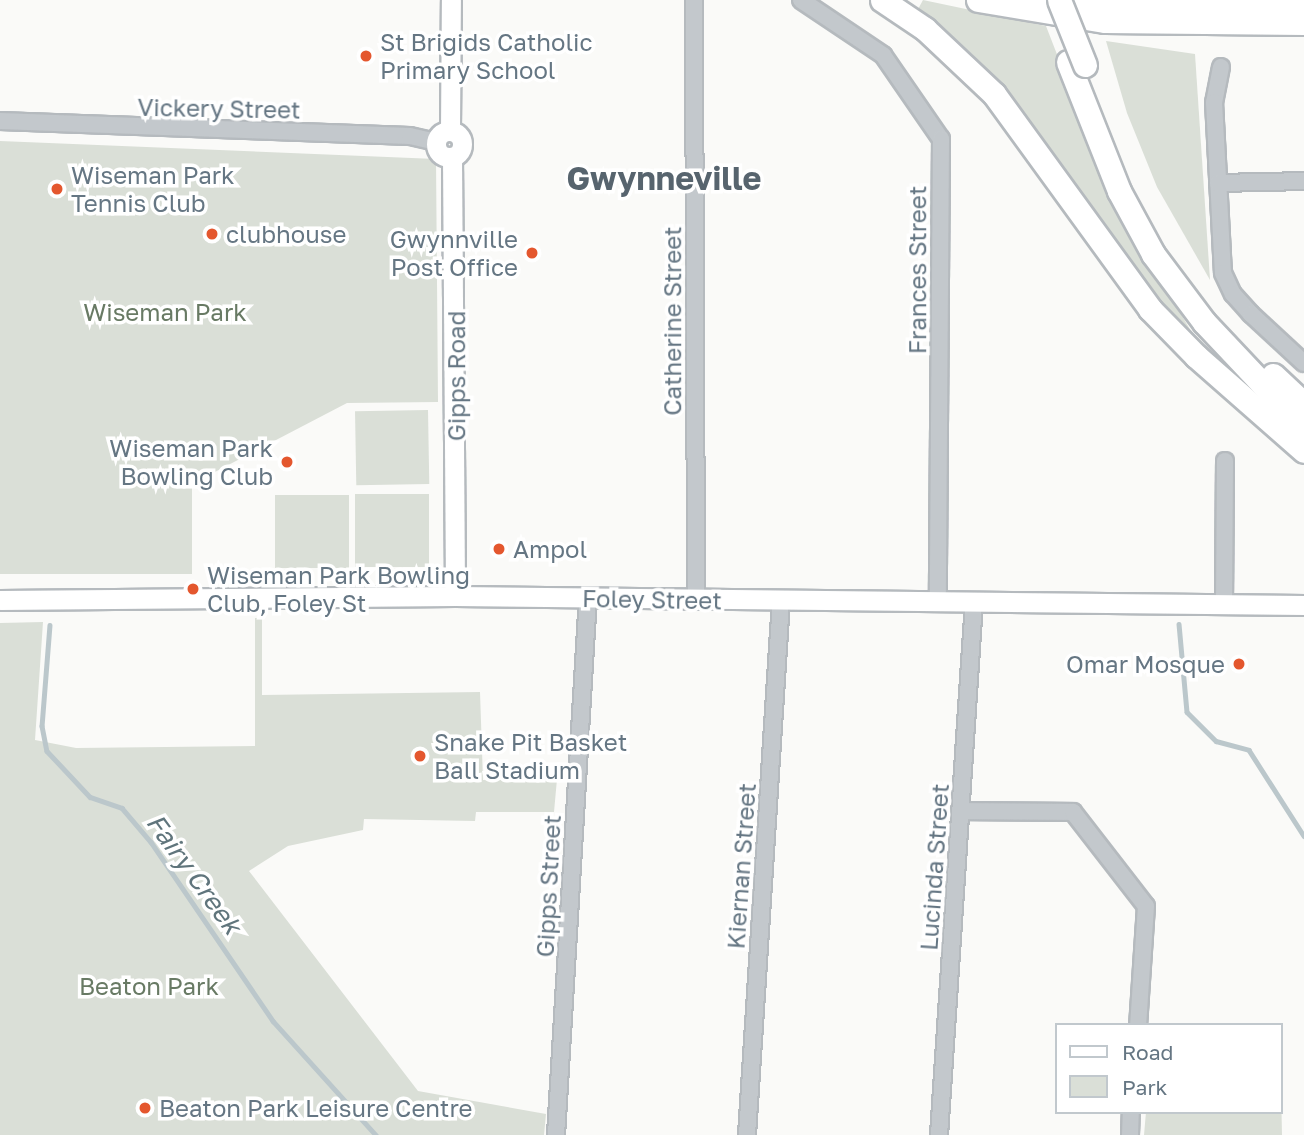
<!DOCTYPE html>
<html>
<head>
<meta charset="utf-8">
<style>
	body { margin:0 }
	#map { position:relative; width:1304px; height:1135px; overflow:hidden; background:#fafaf8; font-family:"Golos Text",sans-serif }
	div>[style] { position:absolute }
	.green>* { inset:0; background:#dadfd7; transform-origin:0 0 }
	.stream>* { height:4.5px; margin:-2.25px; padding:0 2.25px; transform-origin:2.25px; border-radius:2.25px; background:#bbc7cb }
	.roads { filter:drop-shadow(2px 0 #b5babe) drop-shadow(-2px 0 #b5babe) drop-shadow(0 2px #b5babe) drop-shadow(0 -2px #b5babe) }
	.minor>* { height:16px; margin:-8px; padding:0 8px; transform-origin:8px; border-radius:8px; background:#c3c8cc }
	.major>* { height:19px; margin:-9.5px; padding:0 9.5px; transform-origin:9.5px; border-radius:9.5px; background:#fff }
	.major>.ring { margin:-9.5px; padding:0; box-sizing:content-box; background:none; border:19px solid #fff; border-radius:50% }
	.highway>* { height:23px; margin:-11.5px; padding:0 11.5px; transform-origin:11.5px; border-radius:11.5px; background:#fff }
	.bridges { filter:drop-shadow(2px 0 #b4b9bd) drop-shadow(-2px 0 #b4b9bd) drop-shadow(0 2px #b4b9bd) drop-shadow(0 -2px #b4b9bd) }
	.highway-bridge>* { height:23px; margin:-11.5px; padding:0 11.5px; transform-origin:11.5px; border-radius:11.5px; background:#fff }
	.dots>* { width:19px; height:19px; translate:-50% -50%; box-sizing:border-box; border:4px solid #fff; border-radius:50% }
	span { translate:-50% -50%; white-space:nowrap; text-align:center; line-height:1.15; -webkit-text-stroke:7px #fff; paint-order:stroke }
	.poi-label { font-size:24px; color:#657683 }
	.left { translate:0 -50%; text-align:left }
	.right { translate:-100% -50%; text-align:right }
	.street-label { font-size:24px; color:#657683 }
	.park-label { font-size:24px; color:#687a64 }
	.water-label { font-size:26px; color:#60757c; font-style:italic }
	.district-label { font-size:32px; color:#57646e; font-weight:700 }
	.legend { position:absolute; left:1055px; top:1023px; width:228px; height:91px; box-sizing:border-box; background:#fff; border:2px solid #c1c8cd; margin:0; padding:9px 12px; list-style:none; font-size:21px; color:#657683 }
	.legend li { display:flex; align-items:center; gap:14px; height:35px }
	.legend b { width:35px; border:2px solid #c1c8cd }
</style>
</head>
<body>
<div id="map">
	<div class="green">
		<i style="clip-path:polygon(923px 0,1046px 26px,1115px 204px,1191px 331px,1187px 334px,1130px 271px,1026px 119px,972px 54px,917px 11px)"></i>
		<i style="clip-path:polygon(1106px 41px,1195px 54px,1210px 280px,1157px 187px,1127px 113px)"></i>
		<i style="clip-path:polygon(0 141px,436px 159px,438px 402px,347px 403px,192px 484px,192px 574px,0 574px)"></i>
		<i style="left:428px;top:410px;width:74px;height:73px;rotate:89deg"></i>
		<i style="left:429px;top:494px;width:73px;height:74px;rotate:90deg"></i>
		<i style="left:349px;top:495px;width:73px;height:74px;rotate:90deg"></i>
		<i style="clip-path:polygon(255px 618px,262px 618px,262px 695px,480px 692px,483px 780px,557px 779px,554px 812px,476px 812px,475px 821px,364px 819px,363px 830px,288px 846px,249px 871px,418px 1091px,546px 1114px,544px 1135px,0 1135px,0 623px,43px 622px,35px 740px,76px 748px,255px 746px)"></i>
		<i style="clip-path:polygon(1281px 1087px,1282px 1135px,1144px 1135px,1146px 1112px,1281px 1112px)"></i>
	</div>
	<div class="stream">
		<i style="left:1179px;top:624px;width:88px;rotate:84.8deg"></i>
		<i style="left:1187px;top:712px;width:41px;rotate:45deg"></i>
		<i style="left:1216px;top:741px;width:34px;rotate:15deg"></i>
		<i style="left:1249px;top:750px;width:102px;rotate:57.4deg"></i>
		<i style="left:50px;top:625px;width:101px;rotate:94.5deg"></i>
		<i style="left:42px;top:726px;width:25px;rotate:79deg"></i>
		<i style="left:47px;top:751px;width:63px;rotate:46.9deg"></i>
		<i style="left:90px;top:797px;width:34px;rotate:19deg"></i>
		<i style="left:122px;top:808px;width:45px;rotate:49.5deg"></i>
		<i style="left:151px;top:842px;width:217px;rotate:55.7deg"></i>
		<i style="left:273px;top:1021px;width:154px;rotate:47.9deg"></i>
	</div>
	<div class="roads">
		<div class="minor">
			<i style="left:694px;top:0;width:599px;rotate:89.81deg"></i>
			<i style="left:801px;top:0;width:99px;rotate:33.9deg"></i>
			<i style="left:883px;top:55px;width:102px;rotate:55.4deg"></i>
			<i style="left:941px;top:139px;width:463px;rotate:90.4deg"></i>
			<i style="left:1221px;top:67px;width:36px;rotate:101deg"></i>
			<i style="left:1214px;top:102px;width:171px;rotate:87deg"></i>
			<i style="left:1223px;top:273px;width:23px;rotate:65deg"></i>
			<i style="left:1233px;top:294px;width:27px;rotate:48deg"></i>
			<i style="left:1251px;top:314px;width:72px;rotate:42.8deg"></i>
			<i style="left:0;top:121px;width:410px;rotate:2.1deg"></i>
			<i style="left:410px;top:136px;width:27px;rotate:13deg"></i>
			<i style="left:1218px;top:183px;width:86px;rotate:-1.3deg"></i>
			<i style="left:1224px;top:604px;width:143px;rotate:-89.6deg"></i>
			<i style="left:961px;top:811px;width:112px;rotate:0.5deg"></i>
			<i style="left:1073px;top:812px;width:119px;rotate:52.2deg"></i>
			<i style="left:1146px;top:906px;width:119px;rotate:93.8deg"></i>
			<i style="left:556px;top:1135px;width:539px;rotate:-86.6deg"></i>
			<i style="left:747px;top:1135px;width:535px;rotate:-86.36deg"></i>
			<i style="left:939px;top:1135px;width:534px;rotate:-86.24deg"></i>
			<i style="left:1130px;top:1135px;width:23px;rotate:-88deg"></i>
		</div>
		<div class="major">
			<i style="left:450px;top:130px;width:130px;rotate:-89.6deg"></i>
			<i class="ring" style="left:436px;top:131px;width:7px;height:7px"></i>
			<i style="left:452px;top:157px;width:439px;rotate:89.6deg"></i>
			<i style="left:0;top:600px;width:455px;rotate:-0.5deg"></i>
			<i style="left:455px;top:596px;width:849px;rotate:0.61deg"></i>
		</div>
		<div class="highway">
			<i style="left:882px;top:0;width:52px;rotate:34deg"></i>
			<i style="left:925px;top:29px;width:95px;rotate:43.3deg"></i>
			<i style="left:994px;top:94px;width:266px;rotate:54deg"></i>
			<i style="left:1150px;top:309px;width:66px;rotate:45.6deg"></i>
			<i style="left:1196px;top:356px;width:144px;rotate:41.3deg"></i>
			<i style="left:978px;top:0;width:129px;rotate:9.4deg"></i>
			<i style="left:1105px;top:21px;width:199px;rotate:0.6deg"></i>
			<i style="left:1066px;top:0;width:79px;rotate:5.1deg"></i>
			<i style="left:1145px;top:7px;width:159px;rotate:-1.1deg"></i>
			<i style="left:1068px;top:62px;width:139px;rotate:68.4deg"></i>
			<i style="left:1119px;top:191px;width:72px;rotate:61.6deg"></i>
			<i style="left:1153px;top:254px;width:85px;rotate:53.1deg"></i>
			<i style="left:1204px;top:322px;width:146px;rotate:46.7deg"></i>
			<i style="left:1273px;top:375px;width:42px;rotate:43.1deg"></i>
		</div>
	</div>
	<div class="bridges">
		<div class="highway-bridge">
			<i style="left:1059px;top:0;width:70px;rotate:68.2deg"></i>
		</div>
	</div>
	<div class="dots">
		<i style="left:366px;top:56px;background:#e4572e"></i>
		<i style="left:57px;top:189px;background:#e4572e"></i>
		<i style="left:212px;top:234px;background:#e4572e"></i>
		<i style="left:532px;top:253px;background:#e4572e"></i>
		<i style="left:287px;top:462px;background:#e4572e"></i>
		<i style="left:499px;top:549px;background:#e4572e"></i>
		<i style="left:193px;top:589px;background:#e4572e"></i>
		<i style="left:1239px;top:664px;background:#e4572e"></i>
		<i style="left:420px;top:756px;background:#e4572e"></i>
		<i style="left:145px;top:1108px;background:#e4572e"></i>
	</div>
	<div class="poi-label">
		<span class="left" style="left:380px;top:56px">St Brigids Catholic<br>Primary School</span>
		<span class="left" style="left:71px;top:189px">Wiseman Park<br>Tennis Club</span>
		<span class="left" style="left:226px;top:234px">clubhouse</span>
		<span class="right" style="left:518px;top:253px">Gwynnville<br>Post Office</span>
		<span class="right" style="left:273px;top:462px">Wiseman Park<br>Bowling Club</span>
		<span class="left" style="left:513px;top:549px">Ampol</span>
		<span class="left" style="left:207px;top:589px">Wiseman Park Bowling<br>Club, Foley St</span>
		<span class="right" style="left:1225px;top:664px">Omar Mosque</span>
		<span class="left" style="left:434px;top:756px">Snake Pit Basket<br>Ball Stadium</span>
		<span class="left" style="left:159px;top:1108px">Beaton Park Leisure Centre</span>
	</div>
	<div class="street-label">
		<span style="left:219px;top:108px;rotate:1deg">Vickery Street</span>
		<span style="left:917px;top:270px;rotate:-90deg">Frances Street</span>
		<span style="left:672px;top:321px;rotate:-90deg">Catherine Street</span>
		<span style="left:456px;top:376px;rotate:-90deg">Gipps Road</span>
		<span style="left:652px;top:599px;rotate:1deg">Foley Street</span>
		<span style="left:741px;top:866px;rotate:-86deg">Kiernan Street</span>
		<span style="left:934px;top:867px;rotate:-86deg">Lucinda Street</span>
		<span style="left:548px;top:886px;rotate:-87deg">Gipps Street</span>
	</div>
	<div class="park-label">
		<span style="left:165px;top:312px">Wiseman Park</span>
		<span style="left:149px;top:986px">Beaton Park</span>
	</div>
	<div class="water-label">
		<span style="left:194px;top:874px;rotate:54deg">Fairy Creek</span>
	</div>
	<div class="district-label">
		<span style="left:664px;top:178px">Gwynneville</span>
	</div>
	<ul class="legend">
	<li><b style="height:9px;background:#fff"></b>Road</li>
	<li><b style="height:19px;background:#dadfd7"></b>Park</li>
	</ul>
</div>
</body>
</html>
